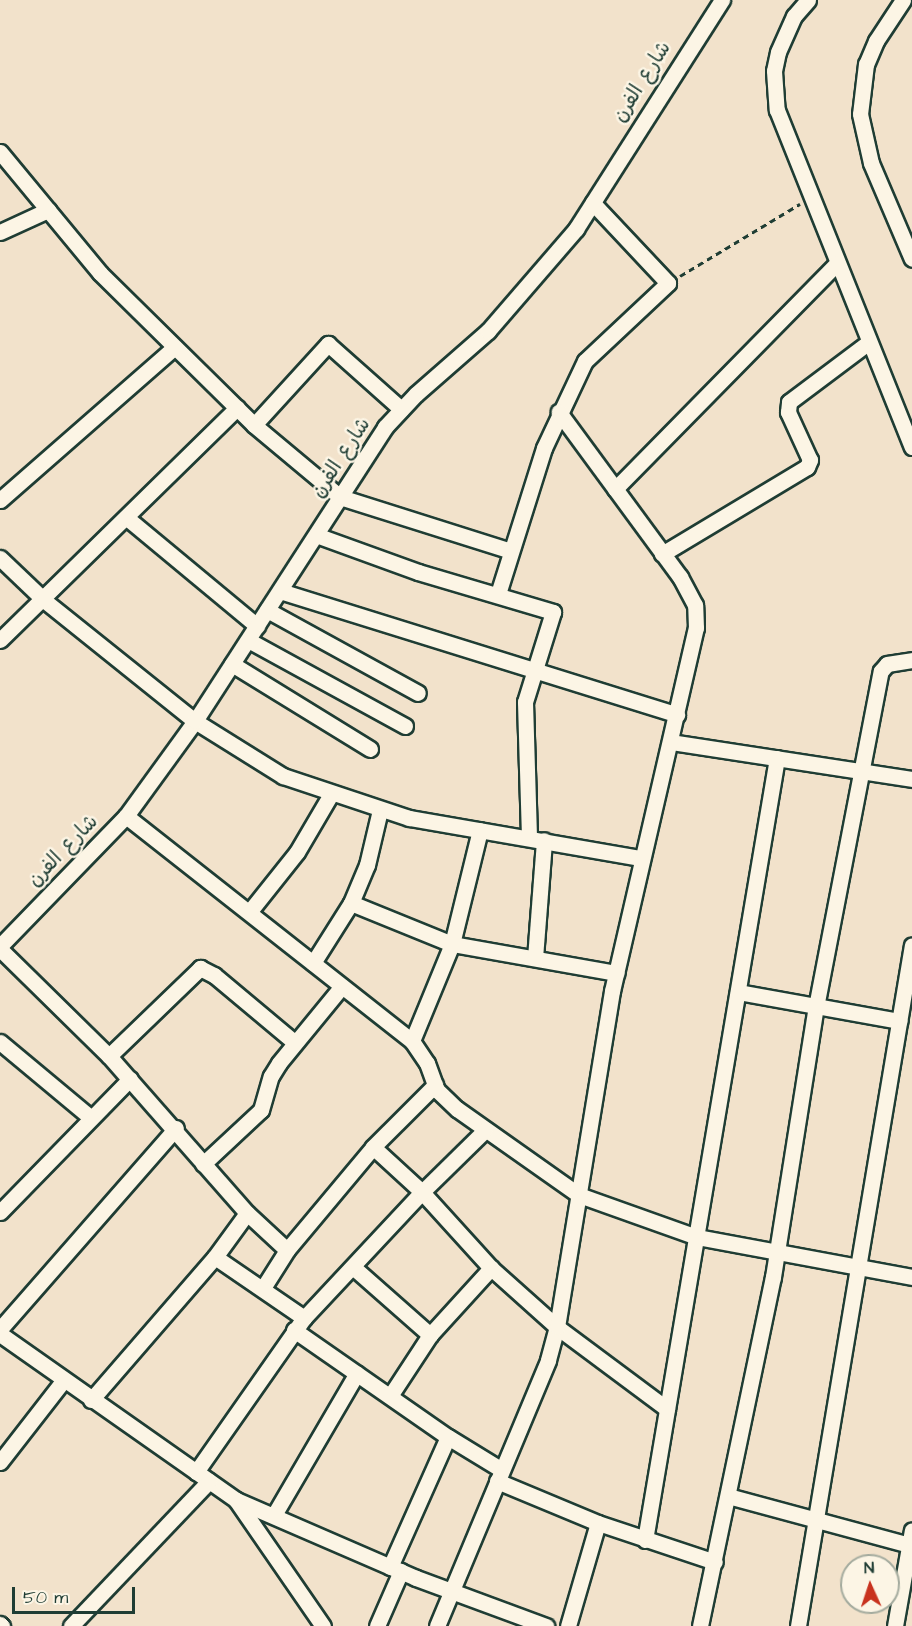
<!DOCTYPE html>
<html>
<head>
<meta charset="utf-8">
<style>
	body { margin:0 }
	#map { position:relative; width:912px; height:1626px; overflow:hidden; background:#f2e2cb; font-family:"Architects Daughter","Playpen Sans Arabic",sans-serif }
	div>[style] { position:absolute }
	.path>* { height:3px; margin-top:-1.5px; transform-origin:0; background:repeating-linear-gradient(90deg,#1f3d34 0 6px,transparent 0 10.5px) }
	.roads { filter:drop-shadow(2px 0 #1f3d34) drop-shadow(-2px 0 #1f3d34) drop-shadow(0 2px #1f3d34) drop-shadow(0 -2px #1f3d34) }
	.street>* { height:15px; margin:-7.5px; padding:0 7.5px; transform-origin:7.5px; border-radius:7.5px; background:#fcf5e5 }
	span { translate:-50% -50%; white-space:nowrap; text-align:center; line-height:1.15; -webkit-text-stroke:5px #fcf5e5; paint-order:stroke }
	.street-label { font-size:20px; color:#1f3d34 }
	.north { position:absolute; left:840px; top:1554px; width:60px; height:60px; box-sizing:border-box; background:#fcf5e5; border:2px solid #a4ab9e; border-radius:50%; rotate:357deg; font-size:16px; font-weight:700; line-height:24px; text-align:center; color:#1f3d34 }
	.north::after { content:''; display:block; margin:auto; width:21px; height:27px; background:#c8321e; clip-path:polygon(50% 0,100% 100%,50% 72%,0 100%) }
	.scale { position:absolute; left:12px; top:1587px; width:123px; height:27px; box-sizing:border-box; border:3px solid #1f3d34; border-top:0; padding-left:8px; font-size:18px; line-height:21px; white-space:nowrap; color:#1f3d34; -webkit-text-stroke:4px #fcf5e5; paint-order:stroke }
</style>
</head>
<body>
<div id="map">
	<div class="path">
		<i style="left:680px;top:276px;width:140px;rotate:-31deg"></i>
	</div>
	<div class="roads">
		<div class="street">
			<i style="left:808px;top:0;width:21px;rotate:131deg"></i>
			<i style="left:794px;top:16px;width:39px;rotate:114deg"></i>
			<i style="left:778px;top:52px;width:19px;rotate:102deg"></i>
			<i style="left:774px;top:71px;width:39px;rotate:86deg"></i>
			<i style="left:777px;top:110px;width:363px;rotate:68.2deg"></i>
			<i style="left:903px;top:0;width:49px;rotate:123.4deg"></i>
			<i style="left:876px;top:41px;width:25px;rotate:113deg"></i>
			<i style="left:866px;top:64px;width:50px;rotate:96.8deg"></i>
			<i style="left:860px;top:114px;width:50px;rotate:77.3deg"></i>
			<i style="left:871px;top:163px;width:104px;rotate:66.9deg"></i>
			<i style="left:0;top:152px;width:157px;rotate:50.4deg"></i>
			<i style="left:100px;top:273px;width:216px;rotate:44.6deg"></i>
			<i style="left:254px;top:425px;width:112px;rotate:39.9deg"></i>
			<i style="left:340px;top:497px;width:179px;rotate:17.5deg"></i>
			<i style="left:0;top:232px;width:53px;rotate:-24.6deg"></i>
			<i style="left:254px;top:425px;width:110px;rotate:-47.6deg"></i>
			<i style="left:328px;top:344px;width:98px;rotate:41.7deg"></i>
			<i style="left:615px;top:489px;width:317px;rotate:-45.5deg"></i>
			<i style="left:0;top:500px;width:232px;rotate:-41.2deg"></i>
			<i style="left:127px;top:518px;width:169px;rotate:39.7deg"></i>
			<i style="left:316px;top:535px;width:109px;rotate:19.9deg"></i>
			<i style="left:418px;top:572px;width:141px;rotate:16.5deg"></i>
			<i style="left:553px;top:612px;width:94px;rotate:107.3deg"></i>
			<i style="left:525px;top:702px;width:135px;rotate:88.3deg"></i>
			<i style="left:662px;top:554px;width:169px;rotate:-31deg"></i>
			<i style="left:807px;top:467px;width:8px;rotate:-67deg"></i>
			<i style="left:810px;top:460px;width:53px;rotate:-114.6deg"></i>
			<i style="left:788px;top:412px;width:10px;rotate:-84deg"></i>
			<i style="left:789px;top:402px;width:100px;rotate:-36.9deg"></i>
			<i style="left:0;top:558px;width:62px;rotate:43.7deg"></i>
			<i style="left:45px;top:601px;width:192px;rotate:38.7deg"></i>
			<i style="left:195px;top:721px;width:104px;rotate:32deg"></i>
			<i style="left:283px;top:776px;width:133px;rotate:18.4deg"></i>
			<i style="left:409px;top:818px;width:235px;rotate:9.8deg"></i>
			<i style="left:280px;top:591px;width:416px;rotate:17.3deg"></i>
			<i style="left:498px;top:594px;width:153px;rotate:-72.5deg"></i>
			<i style="left:544px;top:448px;width:96px;rotate:-64.8deg"></i>
			<i style="left:585px;top:361px;width:114px;rotate:-43.2deg"></i>
			<i style="left:668px;top:283px;width:110px;rotate:-133.2deg"></i>
			<i style="left:267px;top:610px;width:172px;rotate:28.8deg"></i>
			<i style="left:0;top:640px;width:332px;rotate:-44.4deg"></i>
			<i style="left:248px;top:640px;width:179px;rotate:28.7deg"></i>
			<i style="left:232px;top:664px;width:162px;rotate:31.6deg"></i>
			<i style="left:671px;top:742px;width:244px;rotate:8.7deg"></i>
			<i style="left:126px;top:816px;width:364px;rotate:38.2deg"></i>
			<i style="left:412px;top:1041px;width:27px;rotate:56deg"></i>
			<i style="left:427px;top:1063px;width:29px;rotate:70deg"></i>
			<i style="left:437px;top:1090px;width:28px;rotate:44deg"></i>
			<i style="left:457px;top:1109px;width:149px;rotate:35.2deg"></i>
			<i style="left:579px;top:1195px;width:125px;rotate:19.6deg"></i>
			<i style="left:697px;top:1237px;width:219px;rotate:10.5deg"></i>
			<i style="left:351px;top:903px;width:109px;rotate:22.1deg"></i>
			<i style="left:452px;top:944px;width:167px;rotate:10deg"></i>
			<i style="left:250px;top:911px;width:75px;rotate:-51.5deg"></i>
			<i style="left:297px;top:852px;width:67px;rotate:-59.6deg"></i>
			<i style="left:0;top:946px;width:181px;rotate:-45.9deg"></i>
			<i style="left:126px;top:816px;width:117px;rotate:-54deg"></i>
			<i style="left:195px;top:721px;width:350px;rotate:-57.1deg"></i>
			<i style="left:385px;top:427px;width:45px;rotate:-46.8deg"></i>
			<i style="left:416px;top:394px;width:96px;rotate:-41.2deg"></i>
			<i style="left:488px;top:331px;width:135px;rotate:-49.2deg"></i>
			<i style="left:576px;top:229px;width:272px;rotate:-57.5deg"></i>
			<i style="left:0;top:949px;width:153px;rotate:44.5deg"></i>
			<i style="left:109px;top:1056px;width:209px;rotate:48.7deg"></i>
			<i style="left:247px;top:1213px;width:54px;rotate:42.8deg"></i>
			<i style="left:535px;top:958px;width:118px;rotate:-85.6deg"></i>
			<i style="left:313px;top:963px;width:71px;rotate:-57.7deg"></i>
			<i style="left:351px;top:903px;width:41px;rotate:-67.2deg"></i>
			<i style="left:367px;top:865px;width:57px;rotate:-76.7deg"></i>
			<i style="left:738px;top:992px;width:164px;rotate:10.2deg"></i>
			<i style="left:412px;top:1041px;width:105px;rotate:-67.6deg"></i>
			<i style="left:452px;top:944px;width:117px;rotate:-76.2deg"></i>
			<i style="left:0;top:1042px;width:117px;rotate:39.8deg"></i>
			<i style="left:109px;top:1056px;width:127px;rotate:-44deg"></i>
			<i style="left:200px;top:968px;width:16px;rotate:27deg"></i>
			<i style="left:214px;top:975px;width:104px;rotate:39.9deg"></i>
			<i style="left:373px;top:1147px;width:67px;rotate:42.6deg"></i>
			<i style="left:422px;top:1192px;width:103px;rotate:47.8deg"></i>
			<i style="left:491px;top:1268px;width:89px;rotate:41.8deg"></i>
			<i style="left:557px;top:1327px;width:137px;rotate:36.7deg"></i>
			<i style="left:203px;top:1164px;width:79px;rotate:-43deg"></i>
			<i style="left:261px;top:1110px;width:35px;rotate:-74deg"></i>
			<i style="left:271px;top:1076px;width:15px;rotate:-58deg"></i>
			<i style="left:279px;top:1063px;width:99px;rotate:-50.7deg"></i>
			<i style="left:0;top:1212px;width:186px;rotate:-45.7deg"></i>
			<i style="left:215px;top:1257px;width:108px;rotate:34.4deg"></i>
			<i style="left:353px;top:1267px;width:103px;rotate:41.4deg"></i>
			<i style="left:263px;top:1288px;width:45px;rotate:-57.7deg"></i>
			<i style="left:287px;top:1250px;width:134px;rotate:-50.1deg"></i>
			<i style="left:373px;top:1147px;width:88px;rotate:-45deg"></i>
			<i style="left:0;top:1329px;width:267px;rotate:-48.8deg"></i>
			<i style="left:294px;top:1330px;width:188px;rotate:34.8deg"></i>
			<i style="left:448px;top:1437px;width:63px;rotate:31.4deg"></i>
			<i style="left:0;top:1334px;width:289px;rotate:35.1deg"></i>
			<i style="left:236px;top:1500px;width:196px;rotate:23.4deg"></i>
			<i style="left:416px;top:1578px;width:139px;rotate:20.3deg"></i>
			<i style="left:390px;top:1396px;width:73px;rotate:-56.7deg"></i>
			<i style="left:430px;top:1335px;width:91px;rotate:-47.7deg"></i>
			<i style="left:91px;top:1400px;width:189px;rotate:-49.1deg"></i>
			<i style="left:215px;top:1257px;width:54px;rotate:-54deg"></i>
			<i style="left:0;top:1462px;width:103px;rotate:-52.1deg"></i>
			<i style="left:196px;top:1472px;width:188px;rotate:-55deg"></i>
			<i style="left:304px;top:1318px;width:173px;rotate:-46.9deg"></i>
			<i style="left:422px;top:1192px;width:88px;rotate:-44.5deg"></i>
			<i style="left:497px;top:1481px;width:109px;rotate:22.6deg"></i>
			<i style="left:598px;top:1523px;width:123px;rotate:18.4deg"></i>
			<i style="left:728px;top:1496px;width:188px;rotate:15.1deg"></i>
			<i style="left:236px;top:1500px;width:153px;rotate:55.4deg"></i>
			<i style="left:274px;top:1515px;width:164px;rotate:-59.7deg"></i>
			<i style="left:645px;top:1540px;width:793px;rotate:-80.42deg"></i>
			<i style="left:390px;top:1567px;width:142px;rotate:-66deg"></i>
			<i style="left:0;top:1624px;width:3px;rotate:45deg"></i>
			<i style="left:71px;top:1626px;width:200px;rotate:-46.4deg"></i>
			<i style="left:377px;top:1626px;width:60px;rotate:-66.4deg"></i>
			<i style="left:437px;top:1626px;width:288px;rotate:-67.3deg"></i>
			<i style="left:548px;top:1360px;width:34px;rotate:-75deg"></i>
			<i style="left:557px;top:1327px;width:340px;rotate:-80.7deg"></i>
			<i style="left:612px;top:991px;width:373px;rotate:-77deg"></i>
			<i style="left:696px;top:628px;width:23px;rotate:-92deg"></i>
			<i style="left:695px;top:605px;width:32px;rotate:-118deg"></i>
			<i style="left:680px;top:577px;width:205px;rotate:-126.3deg"></i>
			<i style="left:568px;top:1626px;width:107px;rotate:-73.8deg"></i>
			<i style="left:700px;top:1626px;width:357px;rotate:-78.2deg"></i>
			<i style="left:773px;top:1277px;width:273px;rotate:-81deg"></i>
			<i style="left:816px;top:1007px;width:342px;rotate:-79.1deg"></i>
			<i style="left:881px;top:671px;width:9px;rotate:-49deg"></i>
			<i style="left:887px;top:664px;width:25px;rotate:-9deg"></i>
			<i style="left:798px;top:1626px;width:690px;rotate:-80.5deg"></i>
			<i style="left:895px;top:1626px;width:97px;rotate:-80deg"></i>
		</div>
	</div>
	<div class="street-label">
		<span style="left:642px;top:82px;rotate:-58deg">شارع الفرن</span>
		<span style="left:341px;top:458px;rotate:-57deg">شارع الفرن</span>
		<span style="left:63px;top:851px;rotate:-46deg">شارع الفرن</span>
	</div>
	<div class="north">N</div>
	<div class="scale">50 m</div>
</div>
</body>
</html>
